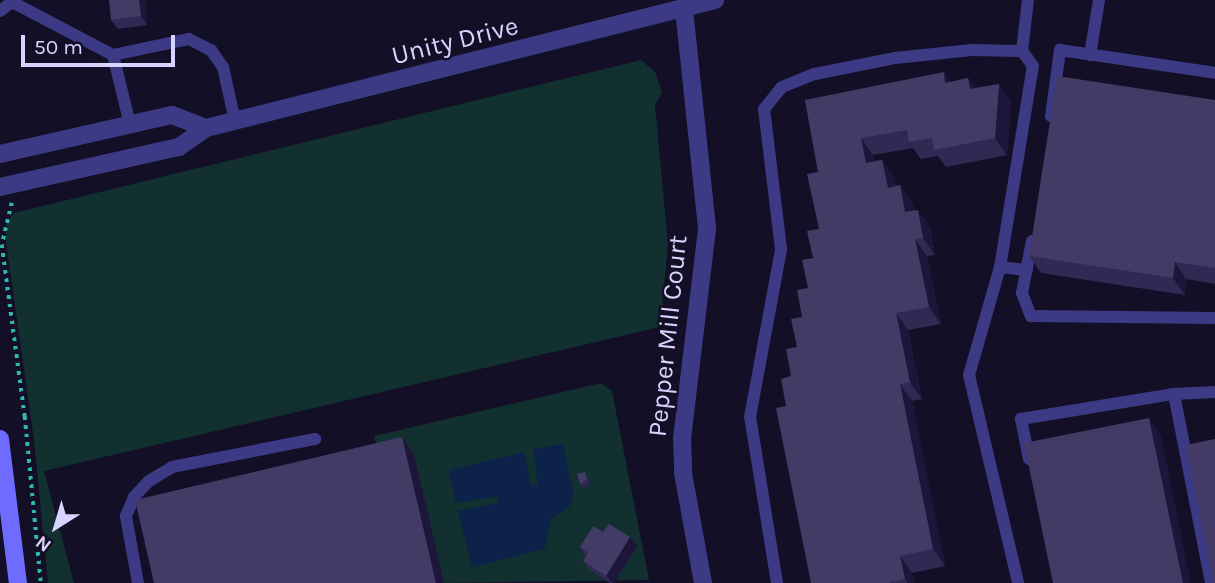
<!DOCTYPE html>
<html>
<head>
<meta charset="utf-8">
<style>
	body { margin:0 }
	#map { position:relative; width:1215px; height:583px; overflow:hidden; background:#130f26; font-family:Karla,sans-serif }
	div>[style] { position:absolute }
	.green>* { inset:0; background:#12302f }
	.water>* { inset:0; background:#0c2248 }
	.path>* { height:3.5px; margin-top:-1.75px; transform-origin:0; background:repeating-linear-gradient(90deg,#2fb8b0 0 3.5px,transparent 0 8.5px) }
	.service>* { height:12px; margin:-6px; padding:0 6px; transform-origin:6px; border-radius:6px; background:#3d3a85 }
	.minor>* { height:18px; margin:-9px; padding:0 9px; transform-origin:9px; border-radius:9px; background:#3d3a85 }
	.tertiary>* { height:18px; margin:-9px; padding:0 9px; transform-origin:9px; border-radius:9px; background:#3d3a85 }
	.secondary>* { height:18px; margin:-9px; padding:0 9px; transform-origin:9px; border-radius:9px; background:#6f6bff }
	.wall>* { inset:0; background:#312854 }
	.shaded-wall>* { inset:0; background:#1d163a }
	.building>* { inset:0; background:#433a66 }
	span { translate:-50% -50%; white-space:nowrap; text-align:center; line-height:1.15; -webkit-text-stroke:5px #130f26; paint-order:stroke }
	.street-label { font-size:26px; color:#d9d4ff }
	.north { position:absolute; left:21px; top:492px; width:70px; height:70px; -webkit-text-stroke:5px #130f26; paint-order:stroke; rotate:217deg; font-size:19px; font-weight:700; line-height:28px; text-align:center; color:#d9d4ff }
	.north::after { content:''; display:block; margin:auto; width:24px; height:32px; background:#d9d4ff; clip-path:polygon(50% 0,100% 100%,50% 72%,0 100%) }
	.scale { position:absolute; left:21px; top:35px; width:154px; height:32px; box-sizing:border-box; border:4px solid #d9d4ff; border-top:0; padding-left:9px; font-size:21px; line-height:24px; white-space:nowrap; color:#d9d4ff; -webkit-text-stroke:5px #130f26; paint-order:stroke }
</style>
</head>
<body>
<div id="map">
	<div class="green">
		<i style="clip-path:polygon(641px 60px,655px 72px,662px 92px,655px 105px,668px 244px,660px 327px,44px 471px,74px 583px,48px 583px,34px 440px,6px 242px,6px 225px,14px 213px)"></i>
		<i style="clip-path:polygon(601px 383px,612px 391px,649px 580px,444px 583px,381px 462px,374px 436px)"></i>
	</div>
	<div class="water">
		<i style="clip-path:polygon(563px 444px,574px 496px,568px 509px,551px 518px,545px 548px,472px 568px,458px 511px,497px 503px,499px 496px,456px 503px,449px 470px,524px 452px,531px 485px,538px 486px,533px 449px)"></i>
	</div>
	<div class="path">
		<i style="left:12px;top:203px;width:43px;rotate:103.4deg"></i>
		<i style="left:2px;top:245px;width:174px;rotate:82.4deg"></i>
		<i style="left:25px;top:417px;width:167px;rotate:84.5deg"></i>
	</div>
	<div class="service">
		<i style="left:0;top:11px;width:15px;rotate:-37deg"></i>
		<i style="left:12px;top:2px;width:114px;rotate:27.7deg"></i>
		<i style="left:113px;top:55px;width:78px;rotate:-11.9deg"></i>
		<i style="left:189px;top:39px;width:25px;rotate:27deg"></i>
		<i style="left:211px;top:50px;width:21px;rotate:55deg"></i>
		<i style="left:223px;top:67px;width:55px;rotate:77.5deg"></i>
		<i style="left:113px;top:55px;width:71px;rotate:76.2deg"></i>
		<i style="left:1090px;top:55px;width:56px;rotate:-80.7deg"></i>
		<i style="left:1051px;top:116px;width:67px;rotate:-82.2deg"></i>
		<i style="left:1060px;top:50px;width:157px;rotate:8.4deg"></i>
		<i style="left:1032px;top:241px;width:53px;rotate:100.9deg"></i>
		<i style="left:1022px;top:293px;width:25px;rotate:69deg"></i>
		<i style="left:1031px;top:316px;width:184px;rotate:0.6deg"></i>
		<i style="left:1000px;top:267px;width:112px;rotate:106deg"></i>
		<i style="left:969px;top:375px;width:214px;rotate:76.7deg"></i>
		<i style="left:1027px;top:270px;width:27px;rotate:-174deg"></i>
		<i style="left:1000px;top:267px;width:204px;rotate:-80.7deg"></i>
		<i style="left:1033px;top:66px;width:19px;rotate:-126deg"></i>
		<i style="left:1022px;top:51px;width:51px;rotate:-83.3deg"></i>
		<i style="left:1174px;top:394px;width:193px;rotate:78.9deg"></i>
		<i style="left:1029px;top:459px;width:41px;rotate:-101.3deg"></i>
		<i style="left:1021px;top:419px;width:155px;rotate:-9.3deg"></i>
		<i style="left:1174px;top:394px;width:41px;rotate:-2.8deg"></i>
		<i style="left:138px;top:583px;width:68px;rotate:-100.2deg"></i>
		<i style="left:126px;top:516px;width:21px;rotate:-67deg"></i>
		<i style="left:134px;top:497px;width:22px;rotate:-47deg"></i>
		<i style="left:149px;top:481px;width:27px;rotate:-31deg"></i>
		<i style="left:172px;top:467px;width:146px;rotate:-11.1deg"></i>
		<i style="left:777px;top:583px;width:168px;rotate:-99.2deg"></i>
		<i style="left:750px;top:417px;width:171px;rotate:-79.5deg"></i>
		<i style="left:781px;top:249px;width:141px;rotate:-96.9deg"></i>
		<i style="left:764px;top:109px;width:28px;rotate:-51deg"></i>
		<i style="left:782px;top:87px;width:35px;rotate:-22deg"></i>
		<i style="left:815px;top:74px;width:82px;rotate:-11.3deg"></i>
		<i style="left:895px;top:58px;width:77px;rotate:-5.9deg"></i>
		<i style="left:972px;top:50px;width:50px;rotate:1.1deg"></i>
	</div>
	<div class="minor">
		<i style="left:684px;top:9px;width:221px;rotate:84deg"></i>
		<i style="left:707px;top:229px;width:210px;rotate:96.8deg"></i>
		<i style="left:682px;top:438px;width:35px;rotate:88deg"></i>
		<i style="left:683px;top:473px;width:112px;rotate:79.7deg"></i>
	</div>
	<div class="tertiary">
		<i style="left:0;top:154px;width:176px;rotate:-12.8deg"></i>
		<i style="left:172px;top:115px;width:36px;rotate:21deg"></i>
		<i style="left:0;top:187px;width:183px;rotate:-12.6deg"></i>
		<i style="left:179px;top:147px;width:33px;rotate:-35deg"></i>
		<i style="left:206px;top:128px;width:525px;rotate:-14.12deg"></i>
	</div>
	<div class="secondary">
		<i style="left:0;top:439px;width:145px;rotate:82.9deg"></i>
	</div>
	<div class="wall">
		<i style="clip-path:polygon(145px 0,147px 25px,118px 29px,111px 20px)"></i>
		<i style="clip-path:polygon(968px 78px,975px 88px,999px 84px,1011px 101px,1007px 155px,946px 167px,938px 156px,921px 159px,913px 148px,873px 155px,874px 161px,882px 160px,894px 177px,896px 186px,900px 185px,912px 202px,914px 210px,930px 227px,935px 255px,927px 256px,941px 324px,908px 330px,922px 399px,912px 401px,945px 566px,912px 573px,914px 583px,811px 583px,786px 406px,819px 229px,818px 172px,805px 100px,951px 82px)"></i>
		<i style="clip-path:polygon(1215px 100px,1215px 284px,1186px 279px,1185px 295px,1041px 273px,1029px 256px)"></i>
		<i style="clip-path:polygon(588px 476px,590px 484px,583px 488px,580px 484px)"></i>
		<i style="clip-path:polygon(603px 532px,637px 546px,614px 583px,610px 583px,590px 570px,583px 561px,586px 557px,580px 547px)"></i>
	</div>
	<div class="shaded-wall">
		<i style="clip-path:polygon(139px 0,145px 0,147px 25px,141px 16px)"></i>
		<i style="clip-path:polygon(944px 72px,956px 89px,945px 83px)"></i>
		<i style="clip-path:polygon(968px 78px,980px 95px,970px 89px)"></i>
		<i style="clip-path:polygon(999px 84px,1011px 101px,1007px 155px,995px 138px)"></i>
		<i style="clip-path:polygon(861px 138px,873px 155px,878px 180px,866px 163px)"></i>
		<i style="clip-path:polygon(882px 160px,894px 177px,900px 205px,888px 188px)"></i>
		<i style="clip-path:polygon(900px 185px,912px 202px,917px 229px,905px 212px)"></i>
		<i style="clip-path:polygon(918px 210px,930px 227px,935px 255px,923px 238px)"></i>
		<i style="clip-path:polygon(915px 239px,927px 256px,941px 324px,929px 307px)"></i>
		<i style="clip-path:polygon(1175px 262px,1186px 279px,1185px 295px,1173px 278px)"></i>
		<i style="clip-path:polygon(896px 313px,908px 330px,922px 399px,910px 382px)"></i>
		<i style="clip-path:polygon(900px 384px,912px 401px,945px 566px,933px 549px)"></i>
		<i style="clip-path:polygon(1149px 418px,1161px 435px,1191px 583px,1183px 583px)"></i>
		<i style="clip-path:polygon(402px 437px,414px 454px,444px 583px,436px 583px)"></i>
		<i style="clip-path:polygon(630px 537px,637px 546px,614px 583px,612px 583px,606px 576px)"></i>
		<i style="clip-path:polygon(900px 556px,912px 573px,914px 583px,908px 583px,905px 579px)"></i>
	</div>
	<div class="building">
		<i style="clip-path:polygon(109px 0,139px 0,141px 16px,111px 20px)"></i>
		<i style="clip-path:polygon(944px 72px,945px 83px,968px 78px,970px 89px,999px 84px,995px 138px,934px 150px,932px 138px,909px 142px,907px 130px,861px 138px,866px 163px,882px 160px,888px 188px,900px 185px,905px 212px,918px 210px,923px 238px,915px 239px,929px 307px,896px 313px,910px 382px,900px 384px,933px 549px,900px 556px,905px 579px,890px 582px,890px 583px,811px 583px,776px 408px,786px 406px,781px 379px,791px 376px,786px 349px,797px 347px,791px 319px,802px 317px,797px 290px,808px 288px,802px 260px,813px 258px,807px 231px,819px 229px,807px 174px,818px 172px,805px 100px)"></i>
		<i style="clip-path:polygon(1057px 76px,1215px 100px,1215px 268px,1175px 262px,1173px 278px,1029px 256px)"></i>
		<i style="clip-path:polygon(1149px 418px,1183px 583px,1053px 583px,1024px 443px)"></i>
		<i style="clip-path:polygon(402px 437px,436px 583px,154px 583px,135px 500px)"></i>
		<i style="clip-path:polygon(1215px 439px,1215px 583px,1214px 583px,1186px 445px)"></i>
		<i style="clip-path:polygon(585px 472px,587px 479px,580px 484px,577px 474px)"></i>
		<i style="clip-path:polygon(609px 524px,630px 537px,606px 576px,583px 561px,588px 553px,580px 547px,593px 526px,603px 532px)"></i>
	</div>
	<div class="street-label">
		<span style="left:455px;top:41px;rotate:-14deg">Unity Drive</span>
		<span style="left:668px;top:336px;rotate:-84deg">Pepper Mill Court</span>
	</div>
	<div class="north">N</div>
	<div class="scale">50 m</div>
</div>
</body>
</html>
